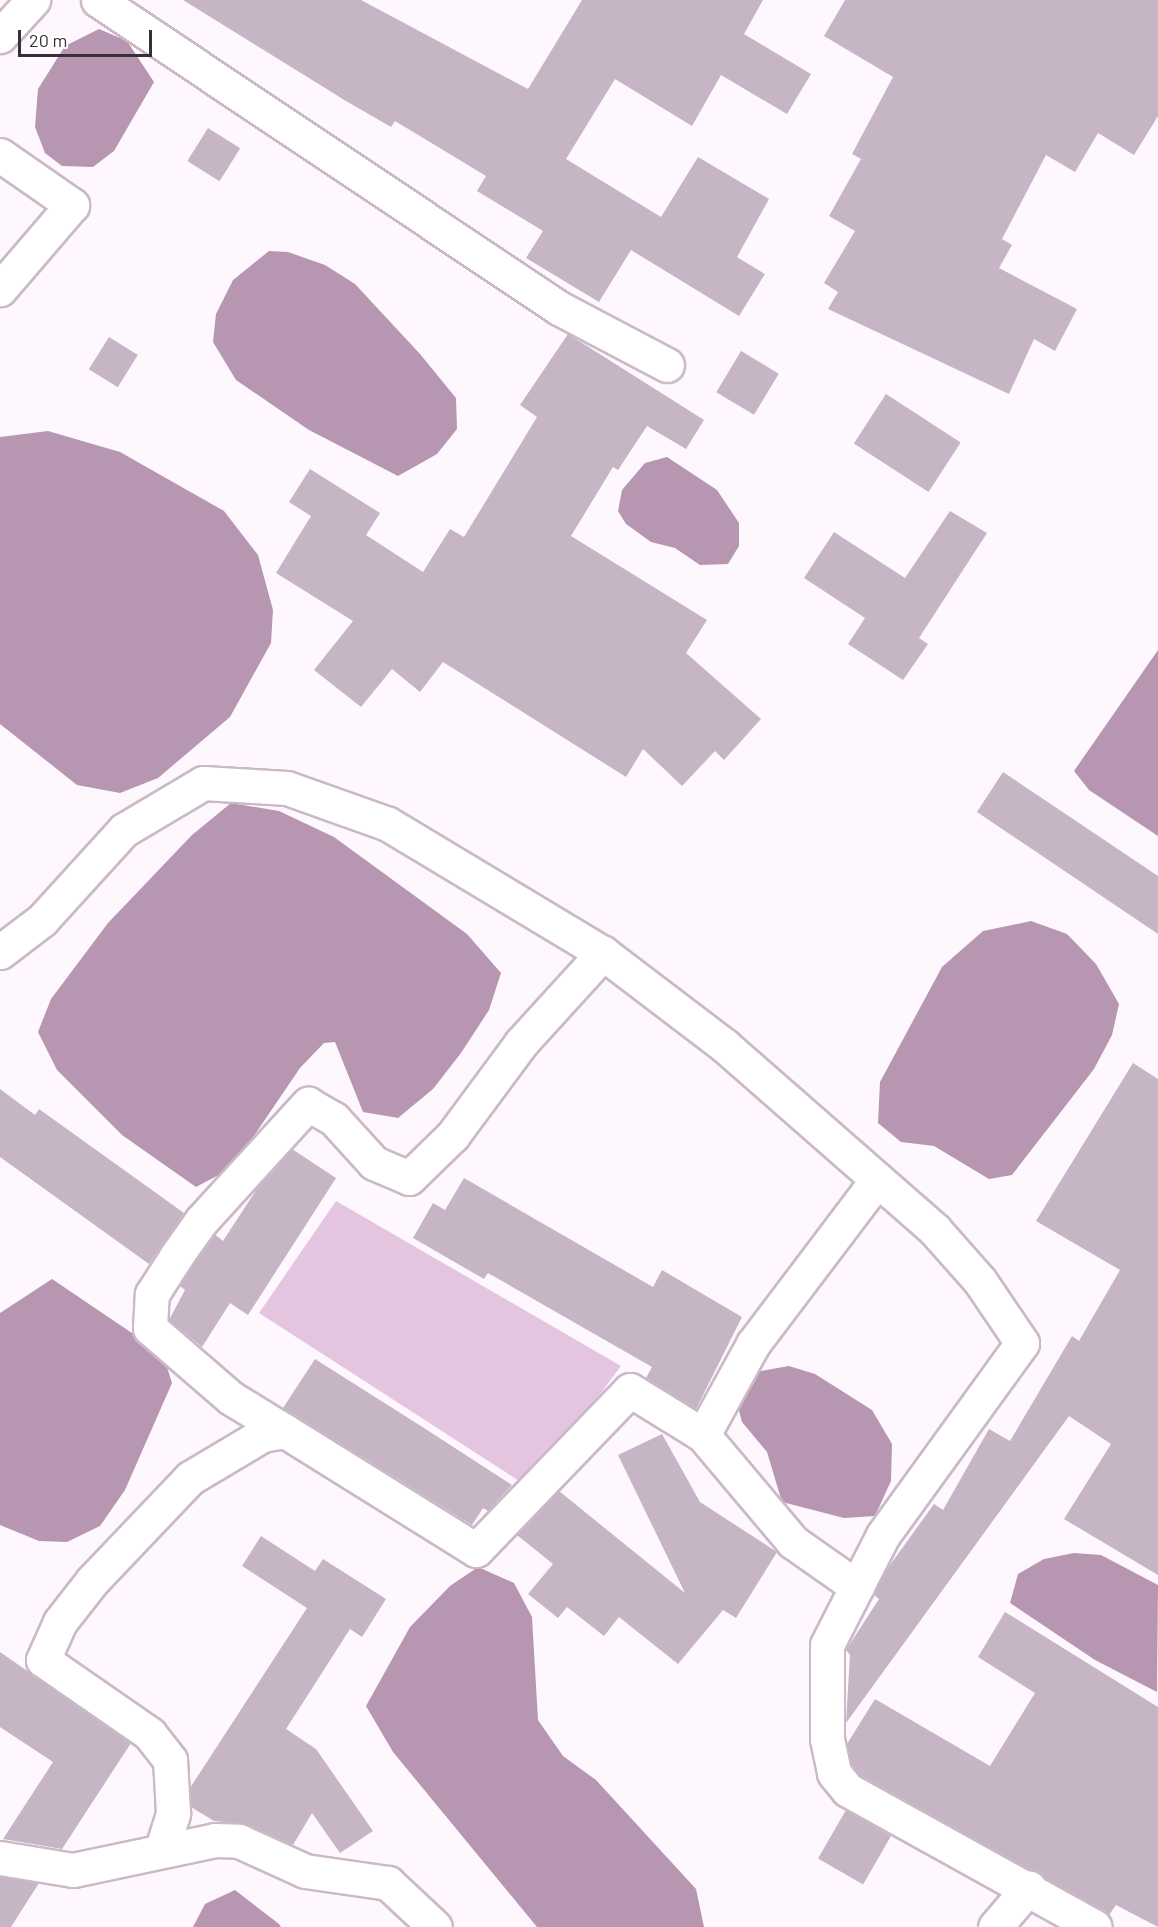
<!DOCTYPE html>
<html>
<head>
<meta charset="utf-8">
<style>
	body { margin:0 }
	#map { position:relative; width:1158px; height:1927px; overflow:hidden; background:#fef7fd; font-family:Barlow,sans-serif }
	div>[style] { position:absolute }
	.green>* { inset:0; background:#e4c5e0 }
	.water>* { inset:0; background:#b696b1 }
	.building>* { inset:0; background:#c6b5c4; transform-origin:0 0 }
	.roads { filter:drop-shadow(2px 0 #cbb9c8) drop-shadow(-2px 0 #cbb9c8) drop-shadow(0 2px #cbb9c8) drop-shadow(0 -2px #cbb9c8) }
	.minor>* { height:33px; margin:-16.5px; padding:0 16.5px; transform-origin:16.5px; border-radius:16.5px; background:#fff }
	span { translate:-50% -50%; white-space:nowrap; text-align:center; line-height:1.15; -webkit-text-stroke:6px #fff; paint-order:stroke }
	.scale { position:absolute; left:18px; top:30px; width:134px; height:27px; box-sizing:border-box; border:3px solid #373036; border-top:0; padding-left:8px; font-size:18px; line-height:21px; white-space:nowrap; color:#373036; -webkit-text-stroke:4px #fff; paint-order:stroke }
</style>
</head>
<body>
<div id="map">
	<div class="green">
		<i style="clip-path:polygon(336px 1201px,621px 1366px,530px 1488px,259px 1313px)"></i>
	</div>
	<div class="water">
		<i style="clip-path:polygon(99px 29px,127px 41px,154px 82px,114px 151px,93px 167px,62px 166px,45px 153px,35px 127px,38px 89px,65px 46px)"></i>
		<i style="clip-path:polygon(269px 251px,288px 252px,325px 265px,355px 284px,420px 354px,456px 398px,457px 429px,437px 454px,398px 476px,309px 430px,236px 380px,213px 342px,216px 314px,233px 280px)"></i>
		<i style="clip-path:polygon(48px 431px,120px 452px,224px 511px,258px 555px,273px 610px,271px 643px,230px 717px,158px 778px,120px 793px,77px 785px,0 724px,0 437px)"></i>
		<i style="clip-path:polygon(667px 457px,717px 490px,739px 523px,739px 546px,728px 564px,700px 565px,675px 548px,651px 542px,626px 524px,618px 511px,622px 490px,645px 463px)"></i>
		<i style="clip-path:polygon(1158px 650px,1158px 836px,1089px 790px,1074px 771px)"></i>
		<i style="clip-path:polygon(231px 803px,279px 811px,334px 837px,467px 934px,501px 973px,489px 1010px,461px 1053px,433px 1089px,398px 1118px,363px 1112px,335px 1042px,324px 1043px,300px 1068px,232px 1168px,196px 1187px,122px 1135px,57px 1070px,38px 1032px,51px 999px,108px 923px,192px 835px)"></i>
		<i style="clip-path:polygon(1031px 921px,1067px 934px,1096px 964px,1119px 1004px,1112px 1035px,1094px 1069px,1012px 1175px,989px 1179px,934px 1146px,901px 1142px,878px 1123px,880px 1082px,942px 967px,983px 931px)"></i>
		<i style="clip-path:polygon(52px 1279px,163px 1354px,172px 1383px,125px 1490px,100px 1526px,67px 1542px,39px 1541px,0 1525px,0 1313px)"></i>
		<i style="clip-path:polygon(789px 1366px,815px 1374px,872px 1410px,892px 1444px,891px 1481px,875px 1516px,844px 1518px,782px 1502px,767px 1452px,742px 1422px,734px 1392px,749px 1373px)"></i>
		<i style="clip-path:polygon(1074px 1553px,1101px 1555px,1158px 1585px,1157px 1692px,1095px 1660px,1010px 1603px,1018px 1574px,1044px 1559px)"></i>
		<i style="clip-path:polygon(478px 1567px,514px 1583px,532px 1617px,538px 1720px,563px 1756px,596px 1780px,696px 1889px,704px 1927px,537px 1927px,393px 1752px,366px 1706px,410px 1627px,450px 1586px)"></i>
		<i style="clip-path:polygon(235px 1890px,279px 1924px,281px 1927px,193px 1927px,205px 1904px)"></i>
	</div>
	<div class="building">
		<i style="clip-path:polygon(183px 0,361px 0,528px 89px,582px 0,763px 0,744px 34px,811px 74px,787px 114px,721px 75px,692px 126px,615px 79px,566px 159px,661px 217px,698px 157px,769px 199px,737px 257px,765px 274px,739px 316px,631px 250px,599px 302px,526px 258px,543px 231px,477px 191px,486px 176px,395px 121px,391px 127px,346px 101px)"></i>
		<i style="clip-path:polygon(845px 0,1158px 0,1158px 116px,1134px 155px,1098px 133px,1075px 172px,1046px 155px,1002px 239px,1012px 245px,999px 268px,1077px 309px,1055px 351px,1034px 339px,1009px 394px,828px 309px,838px 292px,824px 283px,855px 231px,829px 216px,861px 159px,852px 154px,893px 77px,824px 36px)"></i>
		<i style="left:208px;top:128px;width:38px;height:39px;rotate:32deg"></i>
		<i style="clip-path:polygon(568px 334px,704px 420px,686px 449px,647px 426px,618px 470px,613px 467px,571px 536px,707px 620px,686px 653px,761px 719px,724px 760px,715px 751px,682px 786px,643px 749px,626px 777px,443px 662px,420px 692px,392px 669px,361px 707px,314px 670px,353px 621px,276px 573px,311px 516px,289px 502px,310px 469px,380px 513px,366px 535px,423px 572px,450px 529px,464px 537px,537px 417px,520px 405px)"></i>
		<i style="left:109px;top:337px;width:34px;height:38px;rotate:32deg"></i>
		<i style="left:741px;top:351px;width:44px;height:48px;rotate:31deg"></i>
		<i style="left:886px;top:394px;width:89px;height:59px;rotate:33deg"></i>
		<i style="clip-path:polygon(950px 511px,987px 533px,919px 638px,928px 644px,903px 680px,848px 644px,865px 618px,804px 578px,834px 532px,905px 578px)"></i>
		<i style="clip-path:polygon(1003px 772px,1158px 876px,1158px 934px,977px 812px)"></i>
		<i style="clip-path:polygon(1133px 1063px,1158px 1079px,1158px 1575px,1064px 1519px,1111px 1444px,1069px 1416px,846px 1723px,850px 1655px,846px 1650px,879px 1599px,874px 1595px,885px 1572px,934px 1504px,943px 1510px,989px 1429px,1010px 1441px,1072px 1336px,1079px 1341px,1120px 1270px,1036px 1221px)"></i>
		<i style="clip-path:polygon(0 1089px,35px 1115px,39px 1109px,184px 1213px,149px 1264px,0 1157px)"></i>
		<i style="clip-path:polygon(292px 1149px,336px 1178px,248px 1315px,230px 1303px,202px 1347px,169px 1320px,185px 1290px,180px 1286px,214px 1234px,223px 1241px,260px 1184px)"></i>
		<i style="clip-path:polygon(464px 1178px,653px 1287px,662px 1270px,742px 1317px,696px 1409px,646px 1378px,652px 1367px,488px 1273px,484px 1279px,413px 1238px,433px 1203px,445px 1210px)"></i>
		<i style="clip-path:polygon(315px 1359px,424px 1428px,512px 1485px,488px 1511px,483px 1508px,472px 1525px,283px 1408px)"></i>
		<i style="clip-path:polygon(662px 1434px,700px 1502px,777px 1552px,736px 1618px,723px 1610px,678px 1664px,619px 1617px,604px 1636px,567px 1607px,558px 1618px,528px 1594px,553px 1564px,517px 1535px,559px 1491px,685px 1593px,618px 1455px)"></i>
		<i style="clip-path:polygon(261px 1536px,315px 1571px,323px 1559px,386px 1599px,362px 1637px,350px 1629px,286px 1729px,316px 1749px,373px 1831px,340px 1853px,312px 1813px,293px 1845px,246px 1824px,214px 1821px,191px 1807px,190px 1788px,307px 1608px,242px 1566px)"></i>
		<i style="clip-path:polygon(1005px 1612px,1158px 1707px,1158px 1927px,1116px 1905px,1109px 1915px,860px 1775px,851px 1765px,847px 1744px,875px 1699px,990px 1766px,1035px 1693px,978px 1657px)"></i>
		<i style="clip-path:polygon(0 1652px,131px 1743px,62px 1849px,3px 1839px,53px 1762px,0 1727px)"></i>
		<i style="left:846px;top:1810px;width:52px;height:56px;rotate:30deg"></i>
		<i style="clip-path:polygon(0 1877px,39px 1883px,11px 1927px,0 1927px)"></i>
	</div>
	<div class="roads">
		<div class="minor">
			<i style="left:98px;top:0;width:554px;rotate:33.75deg"></i>
			<i style="left:559px;top:308px;width:122px;rotate:27.8deg"></i>
			<i style="left:0;top:36px;width:49px;rotate:-47.5deg"></i>
			<i style="left:0;top:155px;width:88px;rotate:34.8deg"></i>
			<i style="left:72px;top:205px;width:111px;rotate:130.6deg"></i>
			<i style="left:0;top:952px;width:53px;rotate:-37.3deg"></i>
			<i style="left:42px;top:920px;width:122px;rotate:-47.7deg"></i>
			<i style="left:124px;top:830px;width:92px;rotate:-30.7deg"></i>
			<i style="left:203px;top:783px;width:84px;rotate:3.4deg"></i>
			<i style="left:287px;top:788px;width:107px;rotate:19.6deg"></i>
			<i style="left:388px;top:824px;width:251px;rotate:31deg"></i>
			<i style="left:603px;top:953px;width:153px;rotate:37.3deg"></i>
			<i style="left:725px;top:1046px;width:278px;rotate:41.2deg"></i>
			<i style="left:934px;top:1229px;width:69px;rotate:48.5deg"></i>
			<i style="left:980px;top:1281px;width:75px;rotate:55.9deg"></i>
			<i style="left:1022px;top:1343px;width:237px;rotate:125.9deg"></i>
			<i style="left:883px;top:1535px;width:123px;rotate:117deg"></i>
			<i style="left:827px;top:1645px;width:94px;rotate:90deg"></i>
			<i style="left:827px;top:1739px;width:35px;rotate:78deg"></i>
			<i style="left:834px;top:1773px;width:22px;rotate:51deg"></i>
			<i style="left:848px;top:1790px;width:282px;rotate:29deg"></i>
			<i style="left:285px;top:1431px;width:63px;rotate:-148.6deg"></i>
			<i style="left:231px;top:1398px;width:107px;rotate:-139.2deg"></i>
			<i style="left:150px;top:1328px;width:34px;rotate:-87deg"></i>
			<i style="left:152px;top:1294px;width:46px;rotate:-57.3deg"></i>
			<i style="left:177px;top:1255px;width:42px;rotate:-54.8deg"></i>
			<i style="left:201px;top:1221px;width:159px;rotate:-47.6deg"></i>
			<i style="left:308px;top:1104px;width:30px;rotate:30deg"></i>
			<i style="left:334px;top:1119px;width:59px;rotate:47.7deg"></i>
			<i style="left:374px;top:1163px;width:38px;rotate:23deg"></i>
			<i style="left:409px;top:1178px;width:62px;rotate:-44.3deg"></i>
			<i style="left:453px;top:1135px;width:114px;rotate:-53.5deg"></i>
			<i style="left:521px;top:1043px;width:122px;rotate:-47.7deg"></i>
			<i style="left:703px;top:1435px;width:104px;rotate:-61.2deg"></i>
			<i style="left:753px;top:1344px;width:206px;rotate:-52.9deg"></i>
			<i style="left:161px;top:1851px;width:40px;rotate:-72deg"></i>
			<i style="left:173px;top:1813px;width:53px;rotate:-93.2deg"></i>
			<i style="left:170px;top:1760px;width:33px;rotate:-128deg"></i>
			<i style="left:150px;top:1734px;width:130px;rotate:-145.3deg"></i>
			<i style="left:43px;top:1660px;width:42px;rotate:-65.9deg"></i>
			<i style="left:60px;top:1622px;width:52px;rotate:-52deg"></i>
			<i style="left:92px;top:1581px;width:142px;rotate:-46.4deg"></i>
			<i style="left:190px;top:1478px;width:84px;rotate:-30.8deg"></i>
			<i style="left:262px;top:1435px;width:23px;rotate:-10deg"></i>
			<i style="left:285px;top:1431px;width:225px;rotate:31.9deg"></i>
			<i style="left:476px;top:1550px;width:222px;rotate:-46.1deg"></i>
			<i style="left:630px;top:1390px;width:86px;rotate:31.7deg"></i>
			<i style="left:703px;top:1435px;width:140px;rotate:49.9deg"></i>
			<i style="left:793px;top:1542px;width:78px;rotate:35.1deg"></i>
			<i style="left:0;top:1858px;width:74px;rotate:9.3deg"></i>
			<i style="left:73px;top:1870px;width:145px;rotate:-11.9deg"></i>
			<i style="left:215px;top:1840px;width:24px;rotate:2deg"></i>
			<i style="left:239px;top:1841px;width:72px;rotate:24.4deg"></i>
			<i style="left:305px;top:1871px;width:84px;rotate:8.2deg"></i>
			<i style="left:388px;top:1883px;width:64px;rotate:43.1deg"></i>
			<i style="left:995px;top:1927px;width:52px;rotate:-49.6deg"></i>
		</div>
	</div>
	<div class="scale">20 m</div>
</div>
</body>
</html>
